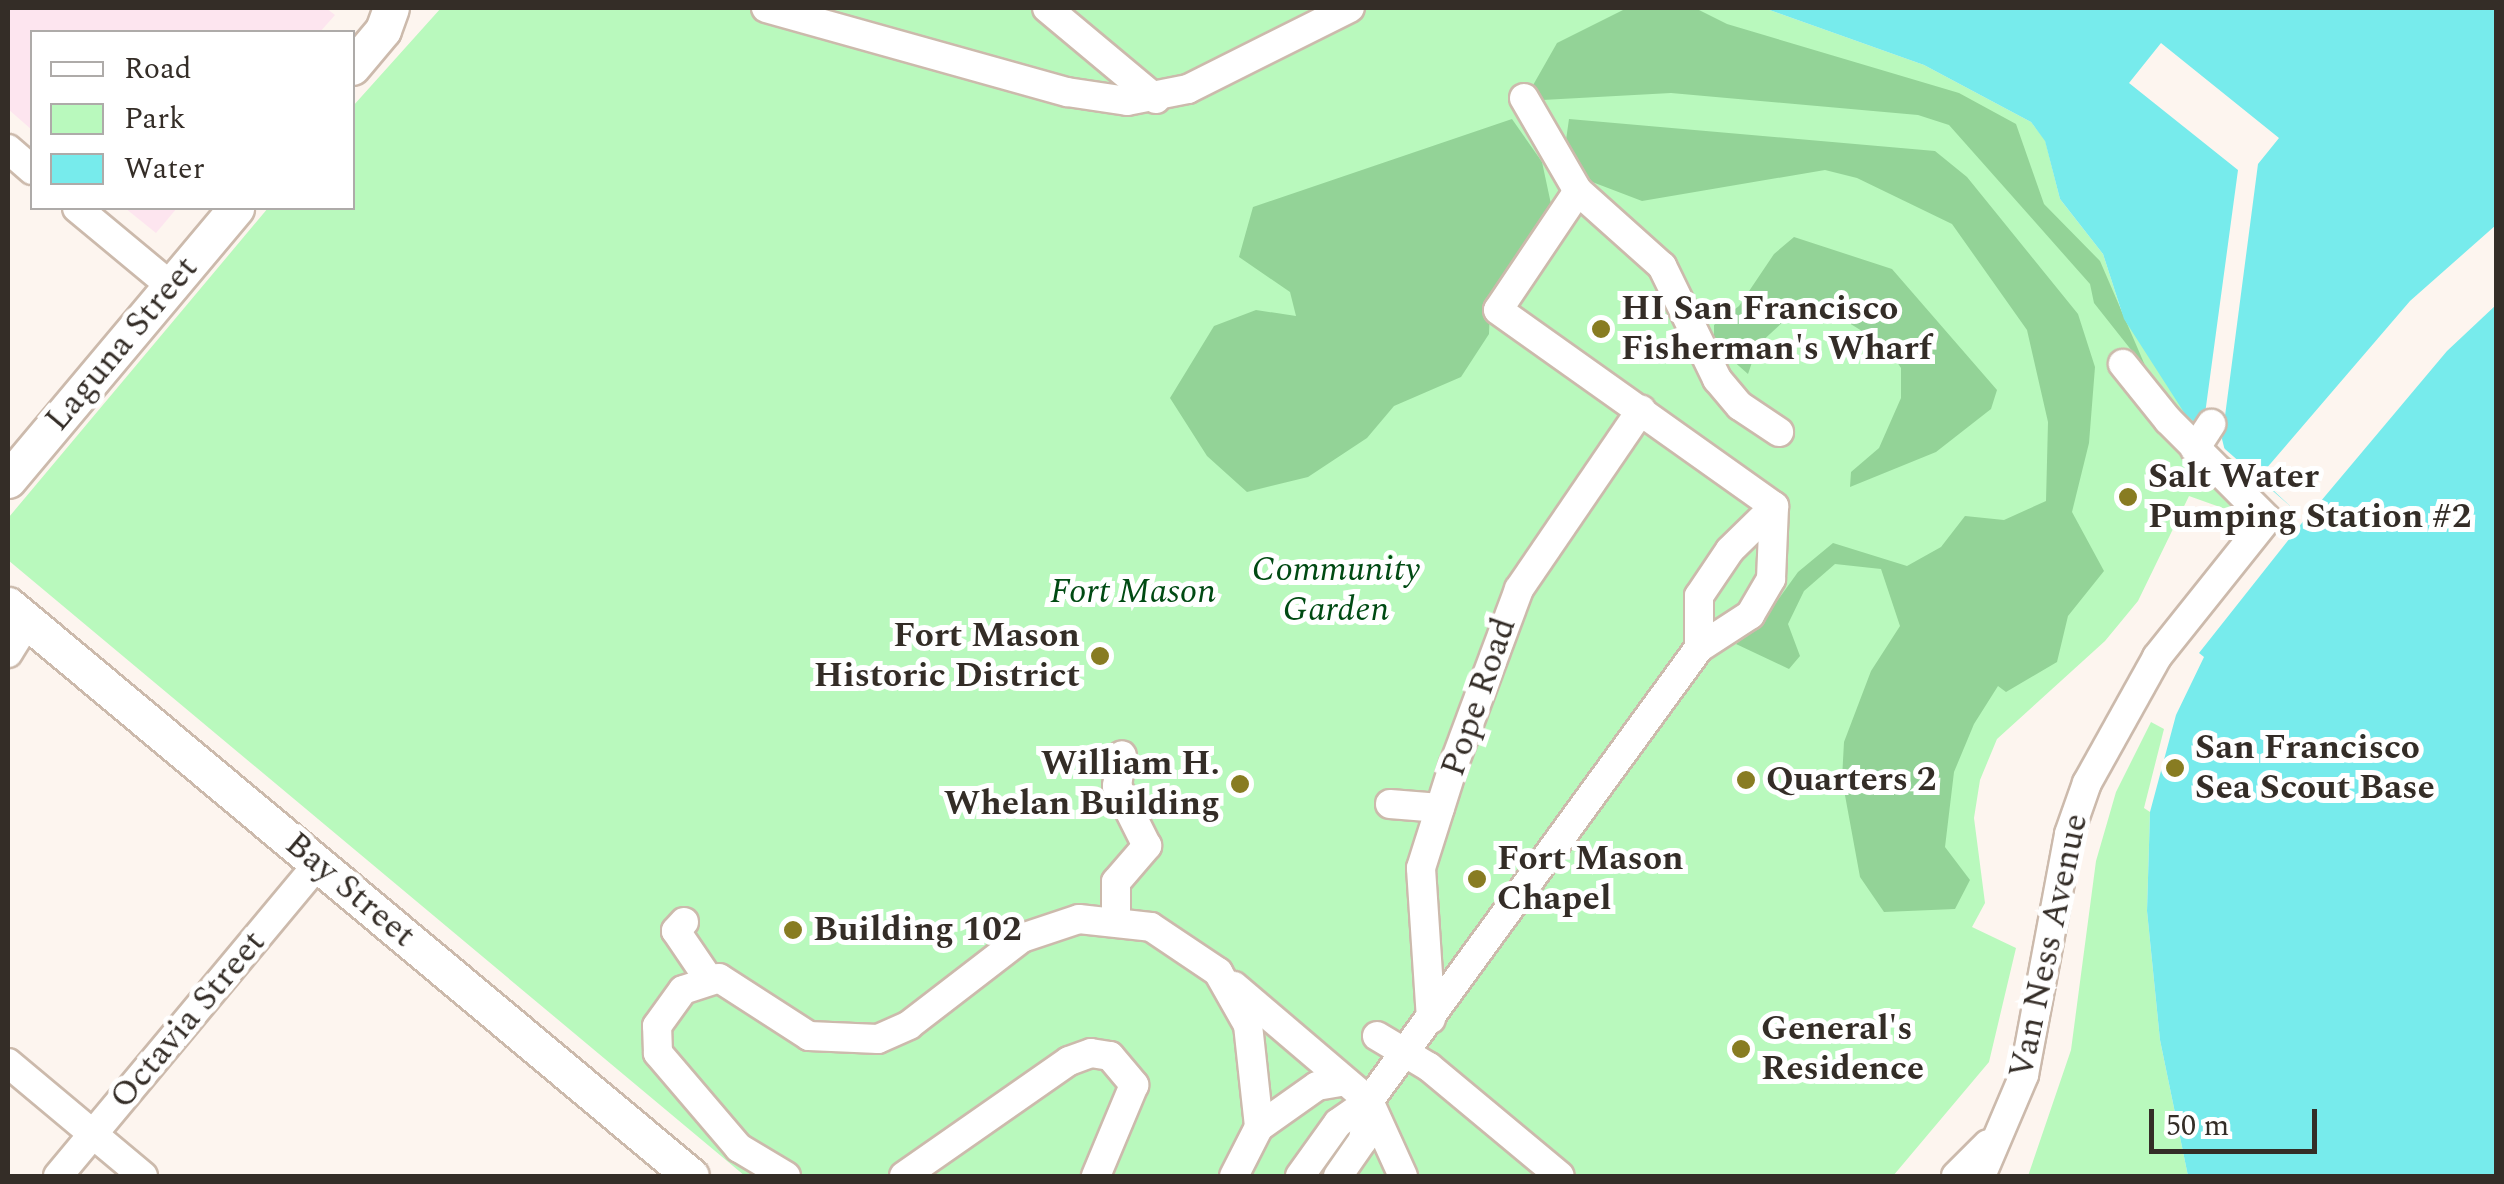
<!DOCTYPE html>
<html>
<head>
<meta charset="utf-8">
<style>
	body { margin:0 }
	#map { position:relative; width:2504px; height:1184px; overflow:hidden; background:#fdf5ef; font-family:Spectral,serif }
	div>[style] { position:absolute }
	.commercial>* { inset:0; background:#fde5ef }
	.green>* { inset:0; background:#b9f9bd }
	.forest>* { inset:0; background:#93d397 }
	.water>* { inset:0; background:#77ebec }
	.pier>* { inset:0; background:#fdf5ef }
	.roads { filter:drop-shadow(2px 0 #ccbaac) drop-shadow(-2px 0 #ccbaac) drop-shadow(0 2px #ccbaac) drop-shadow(0 -2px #ccbaac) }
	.minor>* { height:28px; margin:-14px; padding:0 14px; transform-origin:14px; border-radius:14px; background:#fff }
	.major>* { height:35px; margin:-17.5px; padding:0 17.5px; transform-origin:17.5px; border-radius:17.5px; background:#fff }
	.dots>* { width:28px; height:28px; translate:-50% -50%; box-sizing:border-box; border:5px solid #fff; border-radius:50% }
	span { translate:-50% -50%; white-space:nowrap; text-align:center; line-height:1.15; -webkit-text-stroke:10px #fff; paint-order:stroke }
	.poi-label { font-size:35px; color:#342d27; font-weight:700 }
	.left { translate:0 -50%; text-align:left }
	.right { translate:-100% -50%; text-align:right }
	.street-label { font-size:35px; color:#342d27 }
	.park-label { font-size:35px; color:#004a13; font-style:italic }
	.frame { position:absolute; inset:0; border:10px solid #342d27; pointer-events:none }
	.legend { position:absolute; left:30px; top:30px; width:325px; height:180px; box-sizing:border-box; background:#fff; border:2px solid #aeaba9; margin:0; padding:12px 18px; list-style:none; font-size:30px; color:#342d27 }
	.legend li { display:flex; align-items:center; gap:20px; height:50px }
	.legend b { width:50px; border:2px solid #aeaba9 }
	.scale { position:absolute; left:2149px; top:1109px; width:168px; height:45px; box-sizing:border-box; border:5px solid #342d27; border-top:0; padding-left:12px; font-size:30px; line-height:35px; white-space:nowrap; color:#342d27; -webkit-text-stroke:8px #fff; paint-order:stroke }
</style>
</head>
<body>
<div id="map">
	<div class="commercial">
		<i style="clip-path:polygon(8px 8px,326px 8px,335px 15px,320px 32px,32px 32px,32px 130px,8px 109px)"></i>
		<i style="clip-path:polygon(125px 208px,177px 208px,156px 233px)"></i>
	</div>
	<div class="green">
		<i style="clip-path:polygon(441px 8px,1764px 8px,1924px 65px,2031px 122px,2045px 140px,2060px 199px,2103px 254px,2124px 319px,2226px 455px,2259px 477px,2231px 511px,2189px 496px,2138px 601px,2105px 641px,1997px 739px,1980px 780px,1974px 818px,1985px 903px,1972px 927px,2016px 948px,1989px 1062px,1893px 1176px,745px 1176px,8px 560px,9px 517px,268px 208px,352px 208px,353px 106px)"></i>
		<i style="clip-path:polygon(2151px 722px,2164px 729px,2144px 808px,2150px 812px,2147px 911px,2160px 1040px,2188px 1176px,2028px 1176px,2071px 1050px,2096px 861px,2116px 792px)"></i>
	</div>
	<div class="forest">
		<i style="clip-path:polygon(1627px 8px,1695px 8px,1727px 24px,1959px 93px,2016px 124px,2044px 204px,2100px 261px,2147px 370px,2094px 303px,2090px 284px,1949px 125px,1918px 115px,1671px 93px,1524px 101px,1557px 43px)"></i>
		<i style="clip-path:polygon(1512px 119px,1542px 162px,1554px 218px,1490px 308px,1489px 334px,1461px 377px,1394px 406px,1367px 438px,1308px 477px,1247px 492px,1207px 456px,1170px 398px,1214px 326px,1256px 310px,1296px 316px,1290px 292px,1239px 257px,1253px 207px)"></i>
		<i style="clip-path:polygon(1569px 119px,1935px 151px,1967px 177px,2078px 314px,2095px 367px,2089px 443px,2072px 512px,2104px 571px,2068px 616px,2057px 662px,2006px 692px,1998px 686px,1974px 724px,1954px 772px,1945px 847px,1970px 880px,1955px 909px,1884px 912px,1860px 877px,1842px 779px,1844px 742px,1871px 671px,1900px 626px,1881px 569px,1835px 564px,1804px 591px,1788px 624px,1800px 656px,1789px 669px,1736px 644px,1759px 626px,1798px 572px,1833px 543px,1907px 566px,1941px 547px,1965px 516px,2004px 520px,2046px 501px,2048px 422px,2027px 330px,1952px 224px,1857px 178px,1825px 170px,1642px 201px,1587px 180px,1566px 140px)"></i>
		<i style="clip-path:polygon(1794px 237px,1892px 269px,1997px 390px,1991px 409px,1936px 452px,1850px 487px,1851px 472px,1879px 448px,1901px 398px,1901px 368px,1886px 346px,1809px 298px,1758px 345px,1748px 374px,1714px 344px,1714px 325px,1739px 306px,1774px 254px)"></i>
	</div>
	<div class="water">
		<i style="clip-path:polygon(1764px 8px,2496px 8px,2496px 1176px,2188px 1176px,2160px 1040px,2147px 911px,2150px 812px,2176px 715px,2204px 657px,2199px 653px,2305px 519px,2185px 414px,2124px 319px,2103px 254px,2060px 199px,2045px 141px,2031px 122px,1924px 65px)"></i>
	</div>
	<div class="pier">
		<i style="clip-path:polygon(2161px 43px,2279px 138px,2258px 164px,2222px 439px,2226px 455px,2192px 422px,2205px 414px,2238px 170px,2129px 83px)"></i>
		<i style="clip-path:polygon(2496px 225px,2496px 305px,2447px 351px,2305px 520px,2259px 477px,2410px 301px)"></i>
	</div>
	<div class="roads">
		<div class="minor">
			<i style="left:766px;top:8px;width:313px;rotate:15.6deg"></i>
			<i style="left:1067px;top:92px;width:61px;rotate:8.5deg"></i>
			<i style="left:1127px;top:101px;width:62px;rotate:-11.1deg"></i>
			<i style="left:1188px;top:89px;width:181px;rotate:-26.6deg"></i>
			<i style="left:1047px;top:8px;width:142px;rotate:39.9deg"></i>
			<i style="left:1524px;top:98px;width:108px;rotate:59.9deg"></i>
			<i style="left:1578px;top:191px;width:143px;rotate:123.9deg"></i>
			<i style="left:1498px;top:310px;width:339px;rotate:35.4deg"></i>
			<i style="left:8px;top:149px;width:32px;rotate:41deg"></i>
			<i style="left:1578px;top:191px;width:113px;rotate:41.8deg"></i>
			<i style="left:1662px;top:266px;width:126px;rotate:64deg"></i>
			<i style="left:1717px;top:379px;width:35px;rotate:50deg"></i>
			<i style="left:1740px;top:406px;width:47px;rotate:33.7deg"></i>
			<i style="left:77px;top:208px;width:122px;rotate:39.7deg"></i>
			<i style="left:2195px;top:449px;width:30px;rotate:-57deg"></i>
			<i style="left:1699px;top:648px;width:52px;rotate:-90deg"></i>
			<i style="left:1699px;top:596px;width:55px;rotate:-56deg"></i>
			<i style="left:1730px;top:550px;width:59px;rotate:-44.3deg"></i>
			<i style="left:8px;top:653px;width:38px;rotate:-58deg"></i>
			<i style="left:1390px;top:804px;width:50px;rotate:4.6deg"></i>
			<i style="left:1116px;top:918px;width:36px;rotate:-90deg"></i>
			<i style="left:1116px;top:882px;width:48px;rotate:-49.3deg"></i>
			<i style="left:1147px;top:846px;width:67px;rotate:-116.6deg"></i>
			<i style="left:1117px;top:786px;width:31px;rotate:-81deg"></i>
			<i style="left:684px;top:922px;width:12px;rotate:132deg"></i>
			<i style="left:676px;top:931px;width:57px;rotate:55.8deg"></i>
			<i style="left:1234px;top:986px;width:177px;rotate:40.4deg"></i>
			<i style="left:1369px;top:1101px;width:82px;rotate:65.6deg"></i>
			<i style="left:1431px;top:1019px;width:151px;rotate:-93.8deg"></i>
			<i style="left:1421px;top:868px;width:109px;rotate:-72.4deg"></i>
			<i style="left:1454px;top:764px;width:187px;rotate:-69.6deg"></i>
			<i style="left:1519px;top:589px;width:217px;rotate:-55.7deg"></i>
			<i style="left:1377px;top:1036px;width:61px;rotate:30.8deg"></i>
			<i style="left:1429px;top:1067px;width:170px;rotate:39.8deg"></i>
			<i style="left:8px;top:1063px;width:176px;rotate:39.9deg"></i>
			<i style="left:58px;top:1176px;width:406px;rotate:-50.2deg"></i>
			<i style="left:786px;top:1176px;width:55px;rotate:-149.2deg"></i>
			<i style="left:739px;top:1148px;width:125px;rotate:-130.5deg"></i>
			<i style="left:658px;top:1053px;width:27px;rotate:-92deg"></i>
			<i style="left:657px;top:1026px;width:44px;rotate:-54.2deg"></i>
			<i style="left:683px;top:990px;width:38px;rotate:-18deg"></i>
			<i style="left:719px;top:978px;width:107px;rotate:32.8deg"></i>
			<i style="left:809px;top:1036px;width:69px;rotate:2.5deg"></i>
			<i style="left:878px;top:1039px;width:34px;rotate:-24deg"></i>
			<i style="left:909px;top:1025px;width:143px;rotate:-37.6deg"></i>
			<i style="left:1022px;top:938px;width:60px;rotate:-18.4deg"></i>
			<i style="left:1079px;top:919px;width:72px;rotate:6.3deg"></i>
			<i style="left:1151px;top:927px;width:81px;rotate:33.9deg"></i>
			<i style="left:1218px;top:972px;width:61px;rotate:60.5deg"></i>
			<i style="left:1248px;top:1025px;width:103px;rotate:83.8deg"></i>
			<i style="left:904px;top:1176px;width:201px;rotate:-34.9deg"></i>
			<i style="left:1069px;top:1061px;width:23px;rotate:-20deg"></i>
			<i style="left:1091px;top:1053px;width:19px;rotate:9deg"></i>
			<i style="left:1110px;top:1056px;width:38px;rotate:50deg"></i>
			<i style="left:1134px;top:1085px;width:99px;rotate:112.7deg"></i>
			<i style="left:1234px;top:1176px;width:55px;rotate:-63deg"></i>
			<i style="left:1259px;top:1127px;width:71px;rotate:-35.3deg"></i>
			<i style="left:1317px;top:1086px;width:28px;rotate:-10deg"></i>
			<i style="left:1300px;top:1176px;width:65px;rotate:-54.4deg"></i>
			<i style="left:1338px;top:1123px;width:38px;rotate:-35deg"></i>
			<i style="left:1369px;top:1101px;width:560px;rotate:-53.93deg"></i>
			<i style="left:1699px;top:648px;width:61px;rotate:-32.9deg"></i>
			<i style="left:1750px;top:615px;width:42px;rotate:-59.7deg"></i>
			<i style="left:1771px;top:579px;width:73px;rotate:-87.6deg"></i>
			<i style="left:1338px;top:1176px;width:44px;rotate:-55.2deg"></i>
			<i style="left:1363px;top:1140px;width:39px;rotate:-81deg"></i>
			<i style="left:1956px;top:1176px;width:45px;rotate:-45deg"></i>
			<i style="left:1981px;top:1176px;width:110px;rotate:-66.9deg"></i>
			<i style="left:2024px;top:1075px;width:245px;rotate:-79.4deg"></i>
			<i style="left:2069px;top:834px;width:54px;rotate:-70.6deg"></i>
			<i style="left:2087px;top:783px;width:144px;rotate:-60.9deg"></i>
			<i style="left:2157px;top:657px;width:176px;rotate:-51.4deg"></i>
			<i style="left:2267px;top:519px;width:140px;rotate:-135deg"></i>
			<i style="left:2168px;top:420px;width:72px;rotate:-128.8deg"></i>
		</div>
		<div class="major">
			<i style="left:352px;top:67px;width:48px;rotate:-50deg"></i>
			<i style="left:383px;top:30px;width:23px;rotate:-70deg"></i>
			<i style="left:8px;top:480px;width:355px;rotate:-50deg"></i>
			<i style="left:8px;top:605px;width:890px;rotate:39.9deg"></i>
		</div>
	</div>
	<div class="dots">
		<i style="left:1601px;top:329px;background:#887c22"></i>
		<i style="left:2128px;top:497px;background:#887c22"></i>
		<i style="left:1100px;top:656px;background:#887c22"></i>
		<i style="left:2175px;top:768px;background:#887c22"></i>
		<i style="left:1746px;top:780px;background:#887c22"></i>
		<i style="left:1240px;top:784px;background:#887c22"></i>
		<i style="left:1477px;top:879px;background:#887c22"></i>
		<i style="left:793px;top:930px;background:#887c22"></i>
		<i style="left:1741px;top:1049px;background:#887c22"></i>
	</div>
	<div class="poi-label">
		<span class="left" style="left:1621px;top:329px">HI San Francisco<br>Fisherman's Wharf</span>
		<span class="left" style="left:2148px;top:497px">Salt Water<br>Pumping Station #2</span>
		<span class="right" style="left:1080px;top:656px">Fort Mason<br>Historic District</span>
		<span class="left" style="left:2195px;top:768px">San Francisco<br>Sea Scout Base</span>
		<span class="right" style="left:1220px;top:784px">William H.<br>Whelan Building</span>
		<span class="left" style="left:1766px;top:780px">Quarters 2</span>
		<span class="left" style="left:1497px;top:879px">Fort Mason<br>Chapel</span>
		<span class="left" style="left:813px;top:930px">Building 102</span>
		<span class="left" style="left:1761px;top:1049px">General's<br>Residence</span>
	</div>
	<div class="street-label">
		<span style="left:122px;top:344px;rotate:-50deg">Laguna Street</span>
		<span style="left:1479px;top:697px;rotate:-71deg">Pope Road</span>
		<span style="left:350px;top:890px;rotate:40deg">Bay Street</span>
		<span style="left:2049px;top:946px;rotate:-78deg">Van Ness Avenue</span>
		<span style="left:188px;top:1020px;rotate:-50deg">Octavia Street</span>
	</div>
	<div class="park-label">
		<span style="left:1336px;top:590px">Community<br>Garden</span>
		<span style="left:1133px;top:592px">Fort Mason</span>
	</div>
	<div class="frame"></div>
	<ul class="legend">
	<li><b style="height:12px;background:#fff"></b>Road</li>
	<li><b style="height:28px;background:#b9f9bd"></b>Park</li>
	<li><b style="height:28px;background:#77ebec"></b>Water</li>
	</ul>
	<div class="scale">50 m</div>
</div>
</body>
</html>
